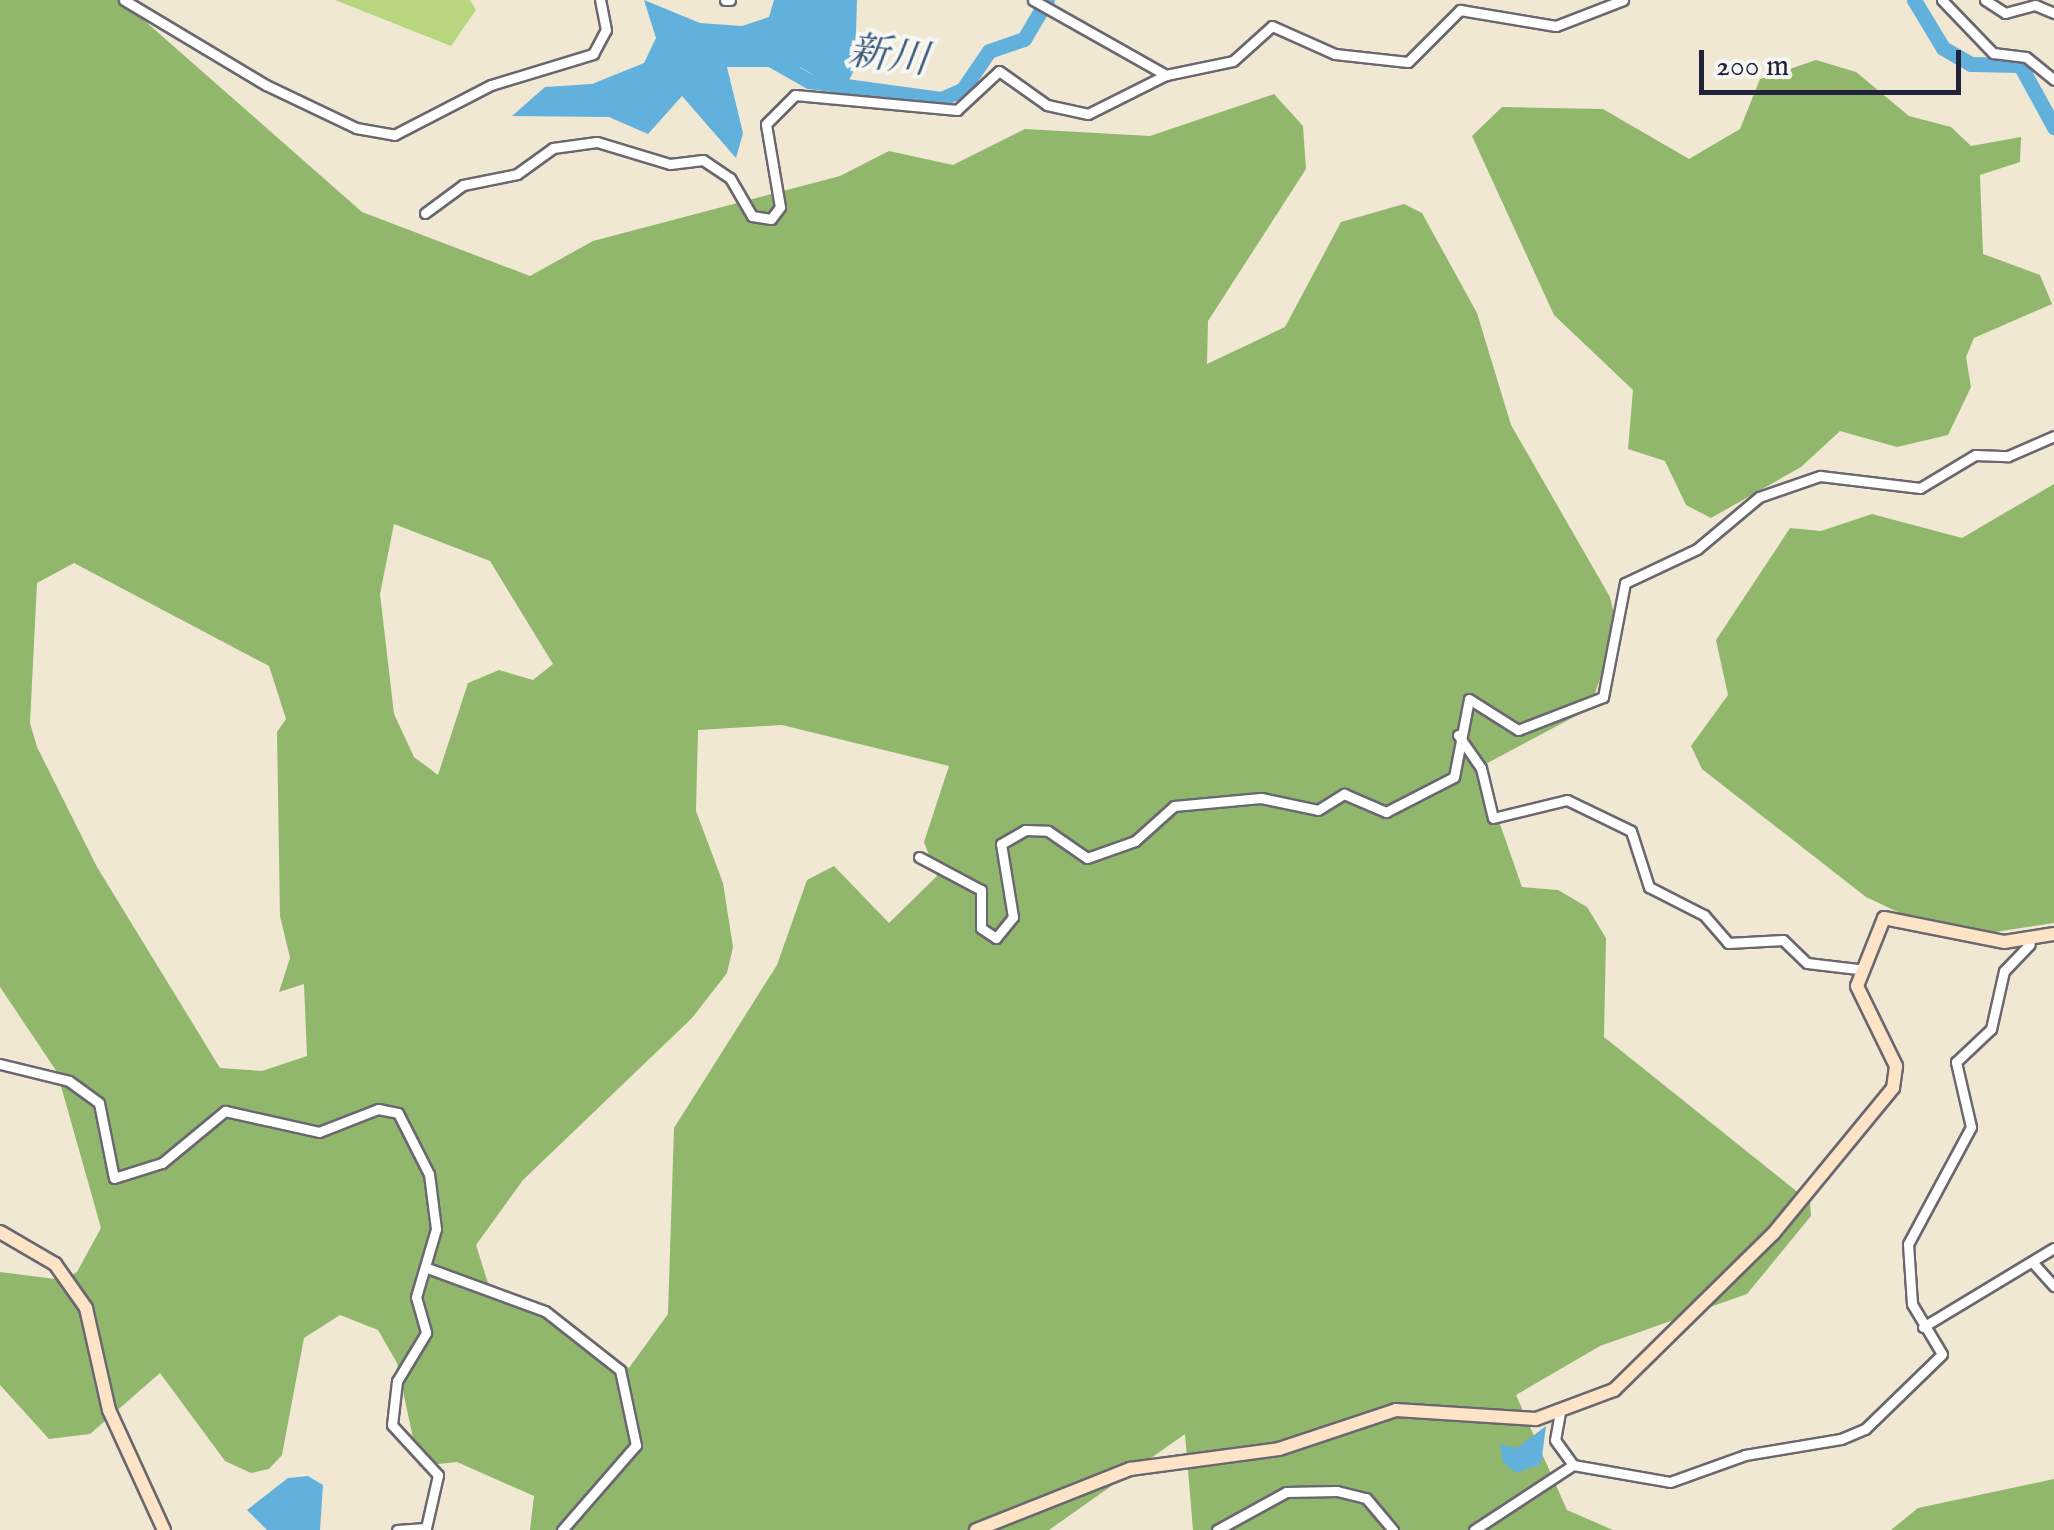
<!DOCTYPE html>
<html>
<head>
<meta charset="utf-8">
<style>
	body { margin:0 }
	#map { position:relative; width:2054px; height:1530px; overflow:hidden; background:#f0e8d2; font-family:"IM FELL English","Noto Serif JP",serif }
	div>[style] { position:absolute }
	.green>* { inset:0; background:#b7d67d }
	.forest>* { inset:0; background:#91b76c }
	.water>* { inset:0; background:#62b1dc }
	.river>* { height:15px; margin:-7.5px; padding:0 7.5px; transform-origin:7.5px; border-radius:7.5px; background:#62b1dc }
	.roads { filter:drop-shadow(2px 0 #6a6770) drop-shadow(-2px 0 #6a6770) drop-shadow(0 2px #6a6770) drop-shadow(0 -2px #6a6770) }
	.street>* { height:9px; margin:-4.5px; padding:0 4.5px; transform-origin:4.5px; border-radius:4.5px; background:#fff }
	.secondary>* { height:12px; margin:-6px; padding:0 6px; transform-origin:6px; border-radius:6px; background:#fee4c6 }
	span { translate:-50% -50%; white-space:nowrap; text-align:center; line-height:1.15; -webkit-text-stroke:8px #f6f6f2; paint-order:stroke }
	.water-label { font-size:40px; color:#3c5b7b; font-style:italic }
	.scale { position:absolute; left:1699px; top:50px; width:262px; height:45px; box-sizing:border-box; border:5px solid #22223b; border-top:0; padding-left:12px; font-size:30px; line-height:35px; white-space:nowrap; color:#22223b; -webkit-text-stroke:8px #f6f6f2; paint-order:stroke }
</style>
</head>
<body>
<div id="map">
	<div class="green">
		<i style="clip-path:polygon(335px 0,470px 0,476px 10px,451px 46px)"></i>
	</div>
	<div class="forest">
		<i style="clip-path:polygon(evenodd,0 0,121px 0,362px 212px,530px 276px,593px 241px,840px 176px,889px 151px,953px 165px,1025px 129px,1150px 136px,1274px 94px,1303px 126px,1306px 169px,1208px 321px,1207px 364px,1285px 327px,1341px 222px,1404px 204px,1422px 213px,1477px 313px,1511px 425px,1610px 597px,1618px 630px,1589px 709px,1480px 767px,1522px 887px,1558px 890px,1587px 907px,1606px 938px,1604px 1037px,1810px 1202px,1811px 1216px,1747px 1294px,1600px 1346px,1516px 1395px,1567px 1510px,1613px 1530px,1193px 1530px,1185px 1434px,1049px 1530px,530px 1530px,534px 1496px,457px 1462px,419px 1466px,397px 1363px,378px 1330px,340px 1315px,304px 1338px,282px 1455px,269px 1469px,251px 1473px,225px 1461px,160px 1373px,90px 1434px,49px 1439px,0 1385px,0 1272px,63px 1280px,77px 1272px,101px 1228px,57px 1072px,0 987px,0 0,394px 524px,490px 561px,553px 664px,533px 680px,499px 670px,468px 683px,438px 775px,414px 757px,394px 714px,380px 594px,394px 524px,0 0,74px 563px,269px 666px,286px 719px,277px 732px,280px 916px,290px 958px,279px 992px,304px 984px,307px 1056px,262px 1071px,220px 1068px,97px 867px,37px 747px,30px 723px,37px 583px,74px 563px,0 0,782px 725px,949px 766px,924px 842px,937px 876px,889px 923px,834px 866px,807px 880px,777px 965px,674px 1128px,668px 1314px,629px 1368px,547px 1308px,488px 1283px,476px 1245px,523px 1180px,692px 1018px,727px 973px,733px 947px,723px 883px,696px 811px,698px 730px,782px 725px)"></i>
		<i style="clip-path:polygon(1816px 60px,1856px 72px,1909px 116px,1951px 127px,1971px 146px,2021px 137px,2020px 162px,1980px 175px,1983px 254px,2040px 275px,2052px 304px,1974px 338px,1966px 357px,1971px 387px,1948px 435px,1897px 447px,1840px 431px,1801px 467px,1711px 518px,1686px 505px,1665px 461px,1628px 449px,1633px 390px,1554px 315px,1472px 136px,1502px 107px,1603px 109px,1689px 159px,1740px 129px,1760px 79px)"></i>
		<i style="clip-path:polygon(2054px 484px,2054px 923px,1982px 934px,1900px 913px,1866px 897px,1702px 769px,1691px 746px,1728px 695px,1716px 640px,1790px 528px,1821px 531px,1872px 514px,1962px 538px)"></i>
		<i style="clip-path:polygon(2054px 1479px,2054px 1530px,1891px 1530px,1918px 1508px)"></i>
	</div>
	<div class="water">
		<i style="clip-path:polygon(644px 0,700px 23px,742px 26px,769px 17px,774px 0,857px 0,855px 68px,849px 80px,824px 81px,800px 67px,727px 67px,743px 133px,736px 158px,682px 96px,648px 134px,609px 117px,512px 116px,545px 87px,592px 84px,644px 63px,656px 38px)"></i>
		<i style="clip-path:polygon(1546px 1426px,1541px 1464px,1516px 1473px,1503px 1462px,1500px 1444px,1517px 1448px)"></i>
		<i style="clip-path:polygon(308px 1476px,323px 1485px,320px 1530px,267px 1530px,247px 1510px,288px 1478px)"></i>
	</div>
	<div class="river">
		<i style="left:1914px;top:0;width:56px;rotate:58.9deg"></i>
		<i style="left:1943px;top:48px;width:32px;rotate:30deg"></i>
		<i style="left:1971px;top:64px;width:49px;rotate:1.2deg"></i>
		<i style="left:2020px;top:65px;width:71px;rotate:61.3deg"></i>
		<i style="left:765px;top:56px;width:51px;rotate:29.6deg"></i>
		<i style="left:809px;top:81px;width:133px;rotate:7.8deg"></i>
		<i style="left:941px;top:99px;width:24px;rotate:-24deg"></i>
		<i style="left:963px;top:89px;width:46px;rotate:-55.6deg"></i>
		<i style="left:989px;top:51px;width:37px;rotate:-19deg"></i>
		<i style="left:1024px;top:39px;width:45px;rotate:-59.5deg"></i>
	</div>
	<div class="roads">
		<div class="street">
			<i style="left:124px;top:0;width:165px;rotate:30.9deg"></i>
			<i style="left:266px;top:85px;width:100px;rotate:25.5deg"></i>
			<i style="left:356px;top:128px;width:39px;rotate:10deg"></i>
			<i style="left:394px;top:135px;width:109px;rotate:-27.3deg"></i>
			<i style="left:491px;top:85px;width:107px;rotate:-16.9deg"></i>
			<i style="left:593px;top:54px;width:27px;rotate:-62deg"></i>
			<i style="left:606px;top:30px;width:31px;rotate:-101deg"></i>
			<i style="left:725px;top:0;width:5px"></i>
			<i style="left:1033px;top:0;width:153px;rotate:29.4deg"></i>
			<i style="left:1942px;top:0;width:74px;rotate:46.1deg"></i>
			<i style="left:1993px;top:53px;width:33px;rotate:7deg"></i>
			<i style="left:2026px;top:57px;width:36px;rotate:39deg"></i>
			<i style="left:1985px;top:0;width:24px;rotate:33deg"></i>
			<i style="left:2005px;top:13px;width:31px;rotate:-15deg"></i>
			<i style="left:2035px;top:5px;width:21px;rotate:23deg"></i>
			<i style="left:425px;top:213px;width:47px;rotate:-36.4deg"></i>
			<i style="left:463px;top:185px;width:55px;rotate:-11.5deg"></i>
			<i style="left:517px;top:174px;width:44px;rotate:-35.8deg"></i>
			<i style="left:553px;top:148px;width:44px;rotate:-7.8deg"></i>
			<i style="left:597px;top:142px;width:76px;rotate:16.8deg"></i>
			<i style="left:670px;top:164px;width:33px;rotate:-7deg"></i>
			<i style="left:703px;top:160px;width:32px;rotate:34deg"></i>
			<i style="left:730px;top:178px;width:44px;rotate:59.9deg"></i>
			<i style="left:752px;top:216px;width:19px;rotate:9deg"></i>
			<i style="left:771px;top:219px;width:15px;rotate:-53deg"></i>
			<i style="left:780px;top:207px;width:84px;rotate:-99.6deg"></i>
			<i style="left:766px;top:124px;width:41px;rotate:-45deg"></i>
			<i style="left:795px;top:95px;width:163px;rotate:5.3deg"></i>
			<i style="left:957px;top:110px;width:57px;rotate:-42.9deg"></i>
			<i style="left:999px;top:71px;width:59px;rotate:35.3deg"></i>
			<i style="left:1047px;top:105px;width:42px;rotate:12.4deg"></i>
			<i style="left:1088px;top:114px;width:87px;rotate:-26.6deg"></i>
			<i style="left:1166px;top:75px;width:68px;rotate:-11.8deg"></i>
			<i style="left:1233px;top:61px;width:52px;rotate:-41.9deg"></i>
			<i style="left:1272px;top:26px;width:69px;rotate:24deg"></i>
			<i style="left:1335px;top:54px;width:73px;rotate:6.3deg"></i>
			<i style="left:1408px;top:62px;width:74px;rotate:-45deg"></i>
			<i style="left:1460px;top:10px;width:97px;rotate:9.5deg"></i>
			<i style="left:1556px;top:26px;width:72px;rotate:-21.2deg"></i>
			<i style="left:1458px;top:735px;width:40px;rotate:55.1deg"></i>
			<i style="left:1481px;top:768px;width:51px;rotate:76.5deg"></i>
			<i style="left:1493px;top:818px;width:76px;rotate:-13.7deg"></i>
			<i style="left:1567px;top:800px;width:71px;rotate:25.8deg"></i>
			<i style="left:1631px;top:831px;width:59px;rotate:72.2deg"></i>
			<i style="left:1649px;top:887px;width:62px;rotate:27deg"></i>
			<i style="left:1704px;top:915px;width:37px;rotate:49deg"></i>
			<i style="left:1728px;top:943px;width:55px;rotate:-3.1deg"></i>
			<i style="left:1783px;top:940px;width:33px;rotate:44deg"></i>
			<i style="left:1807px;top:963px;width:51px;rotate:6.7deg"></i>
			<i style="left:919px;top:857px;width:70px;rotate:28deg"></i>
			<i style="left:981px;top:890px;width:38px;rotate:90deg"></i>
			<i style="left:981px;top:928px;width:18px;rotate:34deg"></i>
			<i style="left:996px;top:938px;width:27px;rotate:-51deg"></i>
			<i style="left:1013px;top:917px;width:74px;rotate:-99.3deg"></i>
			<i style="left:1001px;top:844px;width:28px;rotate:-30deg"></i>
			<i style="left:1025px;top:830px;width:23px;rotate:2deg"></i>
			<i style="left:1048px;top:831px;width:47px;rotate:34.7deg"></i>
			<i style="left:1087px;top:858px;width:51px;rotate:-19.5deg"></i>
			<i style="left:1135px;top:841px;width:52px;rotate:-41.9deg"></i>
			<i style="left:1174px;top:806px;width:87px;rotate:-5.3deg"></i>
			<i style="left:1261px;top:798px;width:58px;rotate:11.9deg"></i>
			<i style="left:1318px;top:810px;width:31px;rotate:-32deg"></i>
			<i style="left:1344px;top:794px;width:46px;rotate:23.2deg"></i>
			<i style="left:1386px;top:812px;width:76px;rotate:-27.2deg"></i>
			<i style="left:1454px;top:777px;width:79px;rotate:-79.1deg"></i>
			<i style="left:1469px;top:699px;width:58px;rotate:32.3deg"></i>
			<i style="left:1518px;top:730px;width:91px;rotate:-21.2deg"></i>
			<i style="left:1603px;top:697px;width:116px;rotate:-79.1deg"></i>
			<i style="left:1625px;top:583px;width:80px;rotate:-25.3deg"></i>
			<i style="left:1697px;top:549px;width:81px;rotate:-40deg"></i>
			<i style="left:1759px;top:497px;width:65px;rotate:-19deg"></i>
			<i style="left:1820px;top:476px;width:101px;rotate:6.8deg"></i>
			<i style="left:1920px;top:488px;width:64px;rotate:-31deg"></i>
			<i style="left:1975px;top:455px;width:33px;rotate:2deg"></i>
			<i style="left:2008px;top:456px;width:50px;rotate:-23.5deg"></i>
			<i style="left:0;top:1064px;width:71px;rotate:13.8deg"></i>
			<i style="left:69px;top:1081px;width:37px;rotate:36deg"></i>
			<i style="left:99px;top:1103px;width:76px;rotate:78.7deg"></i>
			<i style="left:114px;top:1178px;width:50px;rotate:-17.4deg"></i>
			<i style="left:162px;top:1163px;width:82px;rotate:-39.5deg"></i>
			<i style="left:225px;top:1111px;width:96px;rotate:12.6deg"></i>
			<i style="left:319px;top:1132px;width:63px;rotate:-21.3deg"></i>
			<i style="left:378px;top:1109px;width:20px;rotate:11deg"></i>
			<i style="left:398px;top:1113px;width:68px;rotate:63.1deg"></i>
			<i style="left:429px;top:1174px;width:55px;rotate:82.7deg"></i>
			<i style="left:436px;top:1229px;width:71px;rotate:106.4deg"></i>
			<i style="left:416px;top:1297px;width:37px;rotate:74deg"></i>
			<i style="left:426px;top:1333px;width:56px;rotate:121.1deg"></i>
			<i style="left:397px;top:1381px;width:44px;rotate:96.5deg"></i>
			<i style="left:392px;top:1425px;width:68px;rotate:47.4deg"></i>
			<i style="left:438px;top:1475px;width:54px;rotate:102.8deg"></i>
			<i style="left:426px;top:1528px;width:29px;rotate:176deg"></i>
			<i style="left:2034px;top:1264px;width:30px;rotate:48deg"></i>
			<i style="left:430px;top:1269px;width:122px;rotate:20.1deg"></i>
			<i style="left:545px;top:1311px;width:95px;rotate:38.2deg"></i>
			<i style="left:620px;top:1370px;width:77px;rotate:78deg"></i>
			<i style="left:636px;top:1445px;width:113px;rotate:131deg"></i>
			<i style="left:1923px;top:1327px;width:153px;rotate:-31.1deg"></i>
			<i style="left:1560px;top:1412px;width:28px;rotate:100deg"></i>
			<i style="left:1555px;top:1440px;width:31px;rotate:54deg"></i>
			<i style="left:1217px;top:1530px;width:79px;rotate:-28.8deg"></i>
			<i style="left:1286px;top:1492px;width:51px;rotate:-1.1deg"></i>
			<i style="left:1337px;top:1491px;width:30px;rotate:14deg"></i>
			<i style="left:1366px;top:1498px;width:42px;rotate:49.8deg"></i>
			<i style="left:1474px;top:1530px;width:118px;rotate:-33.3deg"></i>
			<i style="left:1573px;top:1465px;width:98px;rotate:9.9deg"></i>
			<i style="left:1670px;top:1482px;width:80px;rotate:-19.8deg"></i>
			<i style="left:1745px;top:1455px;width:97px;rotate:-9.5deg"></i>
			<i style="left:1841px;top:1439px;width:26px;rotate:-23deg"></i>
			<i style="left:1865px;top:1429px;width:107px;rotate:-44.2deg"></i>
			<i style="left:1942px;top:1354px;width:58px;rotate:-121deg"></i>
			<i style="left:1912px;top:1304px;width:60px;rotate:-93.8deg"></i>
			<i style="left:1908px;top:1244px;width:133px;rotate:-61.7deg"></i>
			<i style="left:1971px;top:1127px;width:67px;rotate:-103deg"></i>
			<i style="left:1956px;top:1062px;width:48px;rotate:-43.3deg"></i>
			<i style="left:1991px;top:1029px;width:59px;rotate:-77.4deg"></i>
			<i style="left:2004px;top:971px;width:37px;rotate:-46deg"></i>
		</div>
		<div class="secondary">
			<i style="left:0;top:1232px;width:64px;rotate:30.2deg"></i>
			<i style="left:55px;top:1264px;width:54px;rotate:54.8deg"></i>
			<i style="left:86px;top:1308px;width:105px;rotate:77.3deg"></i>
			<i style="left:109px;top:1410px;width:132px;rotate:65.4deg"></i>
			<i style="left:976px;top:1530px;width:166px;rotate:-21.6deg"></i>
			<i style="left:1130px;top:1469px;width:150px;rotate:-7.6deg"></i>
			<i style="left:1279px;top:1449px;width:123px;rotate:-18.4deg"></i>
			<i style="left:1396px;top:1410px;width:140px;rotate:3.7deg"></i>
			<i style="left:1536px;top:1419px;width:83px;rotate:-20.4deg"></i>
			<i style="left:1614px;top:1390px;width:223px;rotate:-44.5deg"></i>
			<i style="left:1773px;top:1234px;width:189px;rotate:-50.6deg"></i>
			<i style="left:1893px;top:1088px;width:22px;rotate:-82deg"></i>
			<i style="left:1896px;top:1066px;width:89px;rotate:-116deg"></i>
			<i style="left:1857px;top:986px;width:73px;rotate:-68.3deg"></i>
			<i style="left:1884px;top:918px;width:122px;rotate:11.3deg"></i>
			<i style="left:2004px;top:942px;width:51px;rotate:-9.1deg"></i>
		</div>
	</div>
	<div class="water-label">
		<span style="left:888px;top:58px;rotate:7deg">新川</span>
	</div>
	<div class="scale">200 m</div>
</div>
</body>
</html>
